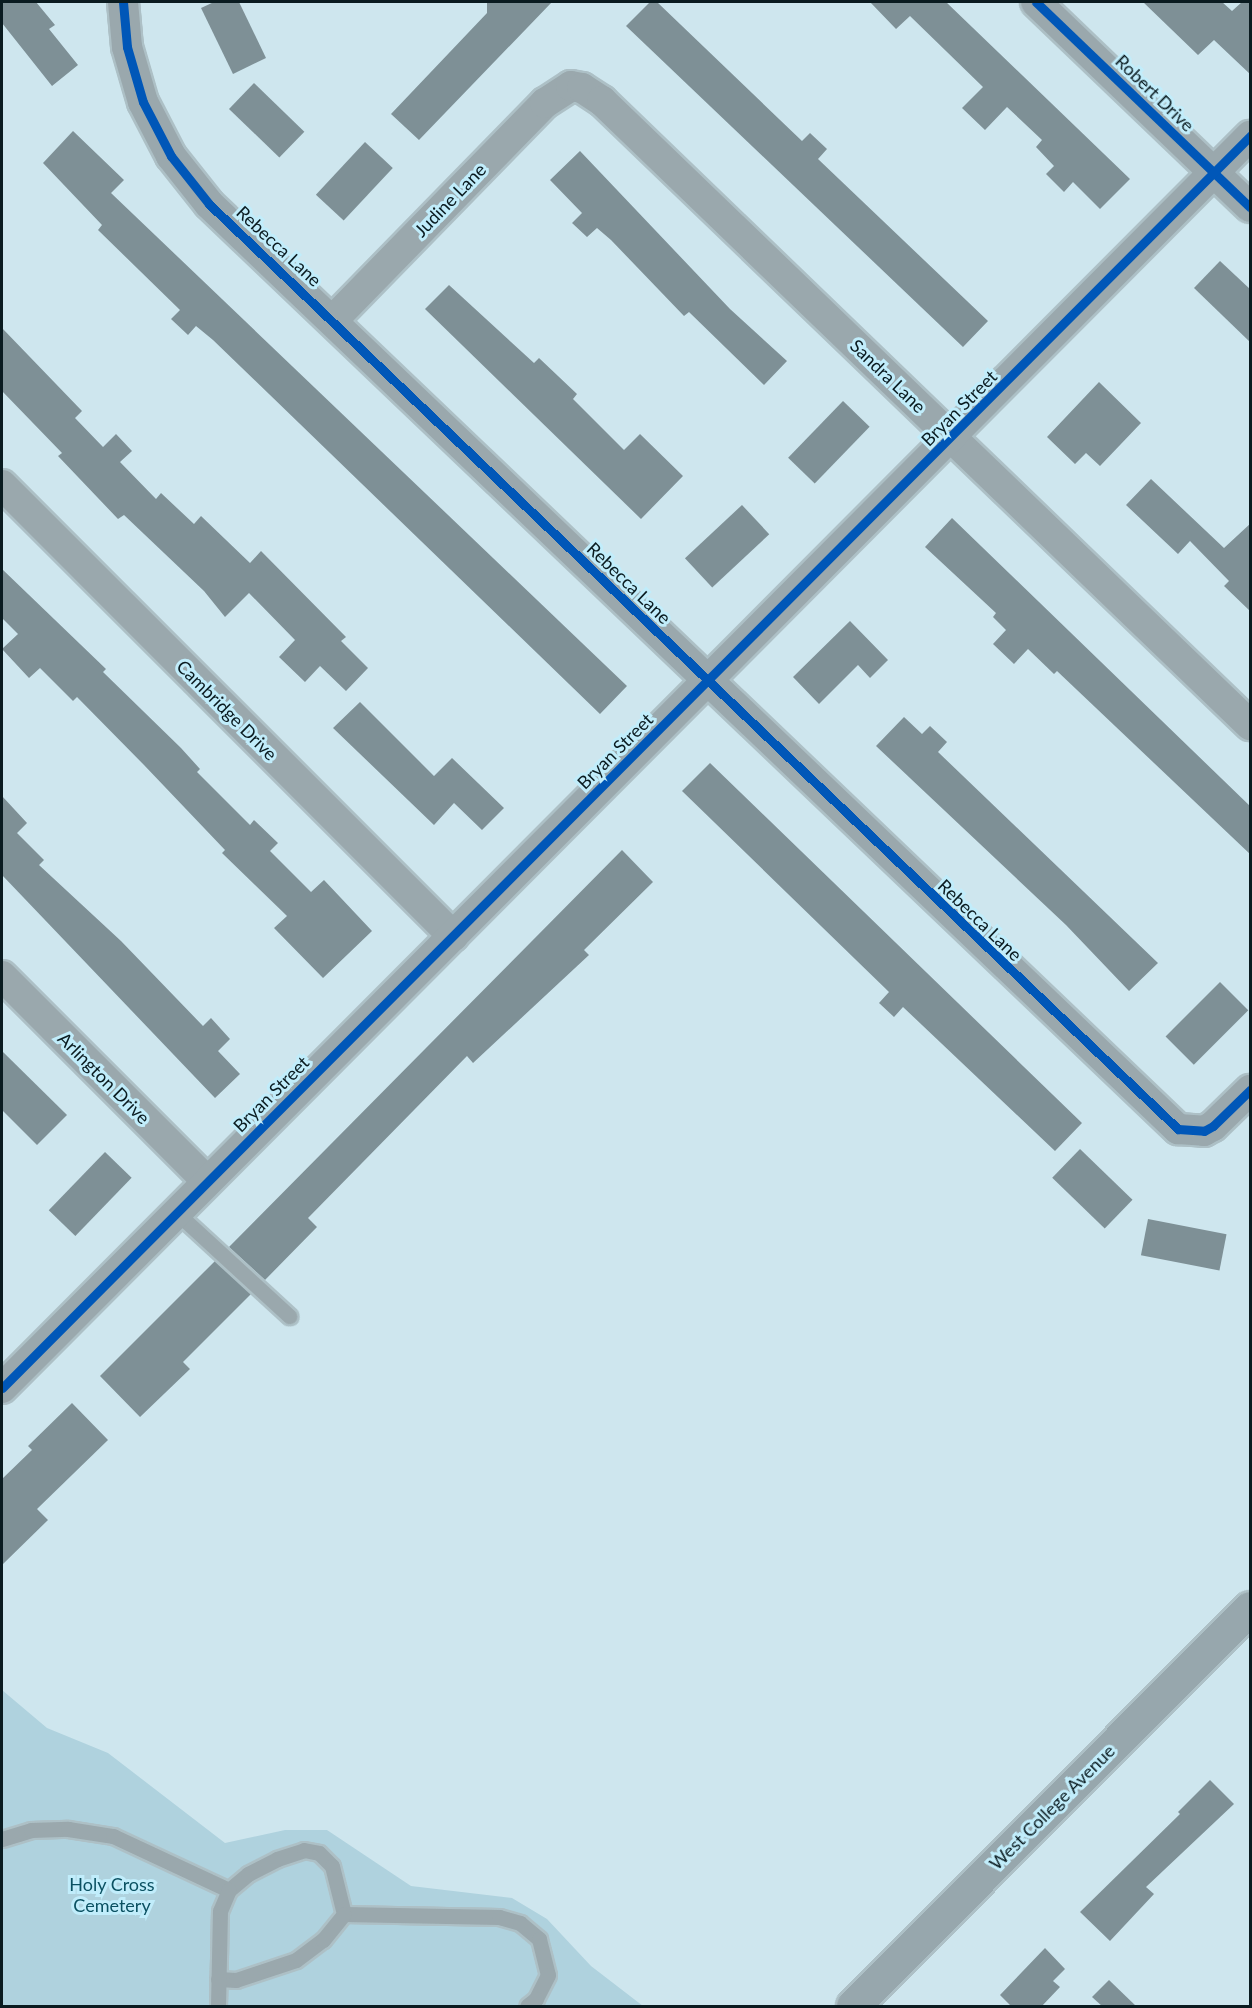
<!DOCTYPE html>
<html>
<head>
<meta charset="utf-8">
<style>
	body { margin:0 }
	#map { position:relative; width:1252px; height:2008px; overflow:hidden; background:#cee6ee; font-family:Lato,sans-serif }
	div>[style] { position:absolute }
	.green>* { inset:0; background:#afd2de }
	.building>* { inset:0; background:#7e9096; transform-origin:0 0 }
	.roads { filter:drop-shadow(2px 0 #adc0c6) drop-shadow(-2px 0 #adc0c6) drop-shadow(0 2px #adc0c6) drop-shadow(0 -2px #adc0c6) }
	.service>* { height:15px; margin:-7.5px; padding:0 7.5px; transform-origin:7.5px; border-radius:7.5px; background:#9aa8ad }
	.minor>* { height:30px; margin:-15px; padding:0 15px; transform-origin:15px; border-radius:15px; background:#9aa8ad }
	.secondary>* { height:33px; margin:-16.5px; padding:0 16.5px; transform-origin:16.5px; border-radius:16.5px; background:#97a7ad }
	.cycleway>* { height:9px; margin:-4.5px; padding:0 4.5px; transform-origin:4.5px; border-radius:4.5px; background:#0057b8 }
	span { translate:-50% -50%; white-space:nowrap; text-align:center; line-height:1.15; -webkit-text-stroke:6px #c1edfb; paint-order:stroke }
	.street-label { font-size:18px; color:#0a1b20 }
	.park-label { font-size:18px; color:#0b5162 }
	.frame { position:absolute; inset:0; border:3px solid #0a1b20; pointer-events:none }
</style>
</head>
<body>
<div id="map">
	<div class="green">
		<i style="clip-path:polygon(2px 1690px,47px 1728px,108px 1753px,225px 1843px,285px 1830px,327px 1830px,411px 1886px,512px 1898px,547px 1919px,591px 1966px,643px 2006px,2px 2006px)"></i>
	</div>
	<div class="building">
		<i style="clip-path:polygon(2px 2px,36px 2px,55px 25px,49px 29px,78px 65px,52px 86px,2px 23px)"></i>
		<i style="clip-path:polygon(214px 2px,239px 2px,266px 58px,233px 74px,201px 8px)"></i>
		<i style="clip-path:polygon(487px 2px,552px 2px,419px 140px,391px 114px,487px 13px)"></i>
		<i style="clip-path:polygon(650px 2px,657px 2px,802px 141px,810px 133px,827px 149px,818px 159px,988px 321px,963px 347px,626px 26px)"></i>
		<i style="clip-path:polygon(870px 2px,946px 2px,1130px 179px,1100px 209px,1073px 182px,1064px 192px,1046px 174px,1054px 166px,1036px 147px,1042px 140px,1007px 107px,985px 130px,962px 108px,983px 87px,910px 16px,896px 29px)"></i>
		<i style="clip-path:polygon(1143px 2px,1222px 2px,1232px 11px,1242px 2px,1251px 2px,1251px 75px,1214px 40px,1198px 55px)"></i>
		<i style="left:254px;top:83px;width:70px;height:36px;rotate:44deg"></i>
		<i style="clip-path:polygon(73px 131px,124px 180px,111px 193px,627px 686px,600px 714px,213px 340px,196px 326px,188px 335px,171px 319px,180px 310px,98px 230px,102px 225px,43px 163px)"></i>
		<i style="left:365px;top:142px;width:38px;height:72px;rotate:43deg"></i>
		<i style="clip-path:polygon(580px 151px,730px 309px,787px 361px,764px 385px,689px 312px,684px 316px,611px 240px,597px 228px,587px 237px,572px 223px,582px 213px,550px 180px)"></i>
		<i style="clip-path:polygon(1220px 261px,1251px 290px,1251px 343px,1194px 288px)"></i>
		<i style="clip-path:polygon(449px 285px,534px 363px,539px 358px,577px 394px,573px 399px,624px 450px,640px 434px,683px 476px,641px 519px,425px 309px)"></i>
		<i style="clip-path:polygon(2px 328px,82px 411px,75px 418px,103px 447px,116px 434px,132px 451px,120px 462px,156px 499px,161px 493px,194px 524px,201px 516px,250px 563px,261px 551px,346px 637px,341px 641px,368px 668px,346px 691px,320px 666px,305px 682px,279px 657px,295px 640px,249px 593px,225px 617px,204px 591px,124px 515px,118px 519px,58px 456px,62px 453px,2px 391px)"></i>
		<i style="clip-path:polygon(1099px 382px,1141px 423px,1100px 466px,1086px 453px,1075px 464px,1047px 437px)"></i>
		<i style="left:843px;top:401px;width:37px;height:79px;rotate:44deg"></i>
		<i style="clip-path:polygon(1151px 479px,1224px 548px,1251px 523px,1251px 612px,1224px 586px,1229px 581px,1190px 541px,1178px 554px,1126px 505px)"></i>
		<i style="left:742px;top:505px;width:40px;height:78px;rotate:47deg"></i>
		<i style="clip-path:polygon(952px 518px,1251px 807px,1251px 855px,1057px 671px,1054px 674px,1028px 649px,1014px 664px,993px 644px,1006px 630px,993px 617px,996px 613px,925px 547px)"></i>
		<i style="clip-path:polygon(2px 569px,106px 669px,103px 672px,181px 748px,200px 769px,197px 772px,250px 825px,254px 820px,278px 843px,270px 851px,311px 892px,324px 880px,372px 931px,323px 978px,274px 928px,287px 916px,222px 853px,225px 850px,144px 765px,77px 697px,73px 701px,40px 668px,29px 678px,2px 649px,18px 634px,2px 618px)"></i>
		<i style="clip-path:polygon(850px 621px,888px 660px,870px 678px,858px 665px,819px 704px,793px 677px)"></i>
		<i style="clip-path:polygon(360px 702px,434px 776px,452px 758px,504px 808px,482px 830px,454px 803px,434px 825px,333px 728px)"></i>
		<i style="clip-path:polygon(904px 717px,922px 734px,930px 726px,947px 742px,938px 752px,1158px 963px,1129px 991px,1066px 925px,876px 746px)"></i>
		<i style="clip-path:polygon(710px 763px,1082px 1123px,1055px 1151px,903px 1007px,894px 1017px,879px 1003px,889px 992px,682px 791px)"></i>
		<i style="clip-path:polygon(2px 796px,27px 823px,17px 833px,44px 860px,39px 865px,121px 941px,203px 1026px,211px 1018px,230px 1039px,218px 1051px,240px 1074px,215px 1098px,2px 875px)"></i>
		<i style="clip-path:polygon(622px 850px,653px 882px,584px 950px,589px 955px,473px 1063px,467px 1056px,308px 1218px,317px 1227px,265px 1280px,229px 1247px)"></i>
		<i style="left:1220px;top:982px;width:40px;height:77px;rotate:45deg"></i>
		<i style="clip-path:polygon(2px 1051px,67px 1115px,37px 1145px,2px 1110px)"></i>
		<i style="left:1080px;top:1149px;width:73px;height:40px;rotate:44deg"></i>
		<i style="left:105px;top:1152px;width:37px;height:81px;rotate:44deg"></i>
		<i style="left:1148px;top:1219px;width:80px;height:37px;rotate:11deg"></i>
		<i style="clip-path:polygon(215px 1261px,251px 1294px,183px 1362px,190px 1369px,140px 1417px,100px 1376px)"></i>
		<i style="clip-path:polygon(72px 1403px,108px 1440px,37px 1509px,48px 1520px,2px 1565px,2px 1479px,32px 1450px,28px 1446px)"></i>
		<i style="clip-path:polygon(1210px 1780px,1234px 1804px,1146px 1887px,1154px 1894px,1110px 1941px,1080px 1912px,1180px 1814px,1178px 1812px)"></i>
		<i style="clip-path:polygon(1045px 1948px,1065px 1969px,1053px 1981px,1060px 1987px,1041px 2007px,1012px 2007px,1000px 1995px)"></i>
		<i style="clip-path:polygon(1109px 1980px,1137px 2007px,1103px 2007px,1092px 1997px)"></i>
	</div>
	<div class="roads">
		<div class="service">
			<i style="left:176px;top:1212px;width:154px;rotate:42.6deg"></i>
			<i style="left:2px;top:1839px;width:30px;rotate:-17deg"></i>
			<i style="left:31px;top:1830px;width:37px;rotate:-2deg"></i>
			<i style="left:68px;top:1829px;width:46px;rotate:8.8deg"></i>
			<i style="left:113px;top:1836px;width:128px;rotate:25deg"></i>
			<i style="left:229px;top:1890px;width:25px;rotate:-40deg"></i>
			<i style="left:248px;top:1874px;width:33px;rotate:-27deg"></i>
			<i style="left:277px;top:1859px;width:28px;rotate:-18deg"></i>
			<i style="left:304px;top:1850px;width:15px;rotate:11deg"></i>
			<i style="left:319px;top:1853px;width:18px;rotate:45deg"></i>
			<i style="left:332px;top:1866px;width:49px;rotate:76deg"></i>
			<i style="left:344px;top:1914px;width:155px;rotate:1.1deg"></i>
			<i style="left:499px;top:1917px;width:22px;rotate:16deg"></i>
			<i style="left:520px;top:1923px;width:25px;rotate:40deg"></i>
			<i style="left:539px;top:1939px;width:37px;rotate:76deg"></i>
			<i style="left:548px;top:1975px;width:27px;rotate:117deg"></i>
			<i style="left:536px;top:1999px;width:11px;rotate:142deg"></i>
			<i style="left:218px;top:1979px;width:18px;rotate:3deg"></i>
			<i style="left:236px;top:1980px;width:63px;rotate:-18.4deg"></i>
			<i style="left:296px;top:1960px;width:34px;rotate:-37deg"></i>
			<i style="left:323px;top:1940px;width:33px;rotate:-51deg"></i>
			<i style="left:218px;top:2006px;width:95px;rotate:-88.8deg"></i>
			<i style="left:220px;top:1911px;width:23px;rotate:-67deg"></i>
		</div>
		<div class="minor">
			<i style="left:123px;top:2px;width:45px;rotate:84.9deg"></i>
			<i style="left:127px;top:47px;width:57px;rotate:73.8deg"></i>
			<i style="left:143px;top:102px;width:61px;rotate:62.6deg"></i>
			<i style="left:171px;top:156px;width:61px;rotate:51.6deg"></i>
			<i style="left:209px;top:204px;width:1340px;rotate:43.67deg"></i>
			<i style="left:1178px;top:1129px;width:26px;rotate:4deg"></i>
			<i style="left:1204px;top:1131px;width:10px;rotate:-29deg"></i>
			<i style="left:1213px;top:1126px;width:52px;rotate:-44.2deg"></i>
			<i style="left:1036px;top:2px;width:296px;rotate:43.8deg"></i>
			<i style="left:334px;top:319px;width:302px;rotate:-45.7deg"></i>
			<i style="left:545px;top:103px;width:31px;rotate:-33deg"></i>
			<i style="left:571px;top:86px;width:11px;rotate:10deg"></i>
			<i style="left:582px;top:88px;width:24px;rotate:33deg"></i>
			<i style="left:602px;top:101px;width:900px;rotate:43.92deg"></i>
			<i style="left:2px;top:485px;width:638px;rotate:45deg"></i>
			<i style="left:2px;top:976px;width:290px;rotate:45deg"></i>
			<i style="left:2px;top:1388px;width:1768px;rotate:-45.09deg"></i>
		</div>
		<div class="secondary">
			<i style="left:853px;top:2006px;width:562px;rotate:-45.07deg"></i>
		</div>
	</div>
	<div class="cycleway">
		<i style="left:123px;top:2px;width:45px;rotate:84.9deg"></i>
		<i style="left:127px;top:47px;width:57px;rotate:73.8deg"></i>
		<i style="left:143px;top:102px;width:61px;rotate:62.6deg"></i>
		<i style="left:171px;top:156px;width:61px;rotate:51.6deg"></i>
		<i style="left:209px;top:204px;width:1340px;rotate:43.67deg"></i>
		<i style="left:1178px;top:1129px;width:26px;rotate:4deg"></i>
		<i style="left:1204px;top:1131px;width:10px;rotate:-29deg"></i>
		<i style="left:1213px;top:1126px;width:52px;rotate:-44.2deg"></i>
		<i style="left:1036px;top:2px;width:296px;rotate:43.8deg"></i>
		<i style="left:2px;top:1388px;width:1768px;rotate:-45.09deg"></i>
	</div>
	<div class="street-label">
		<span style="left:1155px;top:93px;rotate:44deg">Robert Drive</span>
		<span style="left:450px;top:200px;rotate:-46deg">Judine Lane</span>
		<span style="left:279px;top:246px;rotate:43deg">Rebecca Lane</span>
		<span style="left:888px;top:376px;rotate:44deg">Sandra Lane</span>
		<span style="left:959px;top:408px;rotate:-45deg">Bryan Street</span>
		<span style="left:629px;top:583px;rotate:44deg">Rebecca Lane</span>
		<span style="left:227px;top:710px;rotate:45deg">Cambridge Drive</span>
		<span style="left:615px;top:751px;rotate:-45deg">Bryan Street</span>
		<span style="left:980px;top:920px;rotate:44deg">Rebecca Lane</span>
		<span style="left:104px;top:1078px;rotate:45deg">Arlington Drive</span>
		<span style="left:271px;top:1094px;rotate:-45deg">Bryan Street</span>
		<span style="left:1052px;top:1807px;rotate:-45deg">West College Avenue</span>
	</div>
	<div class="park-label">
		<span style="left:112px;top:1895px">Holy Cross<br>Cemetery</span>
	</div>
	<div class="frame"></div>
</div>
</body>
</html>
